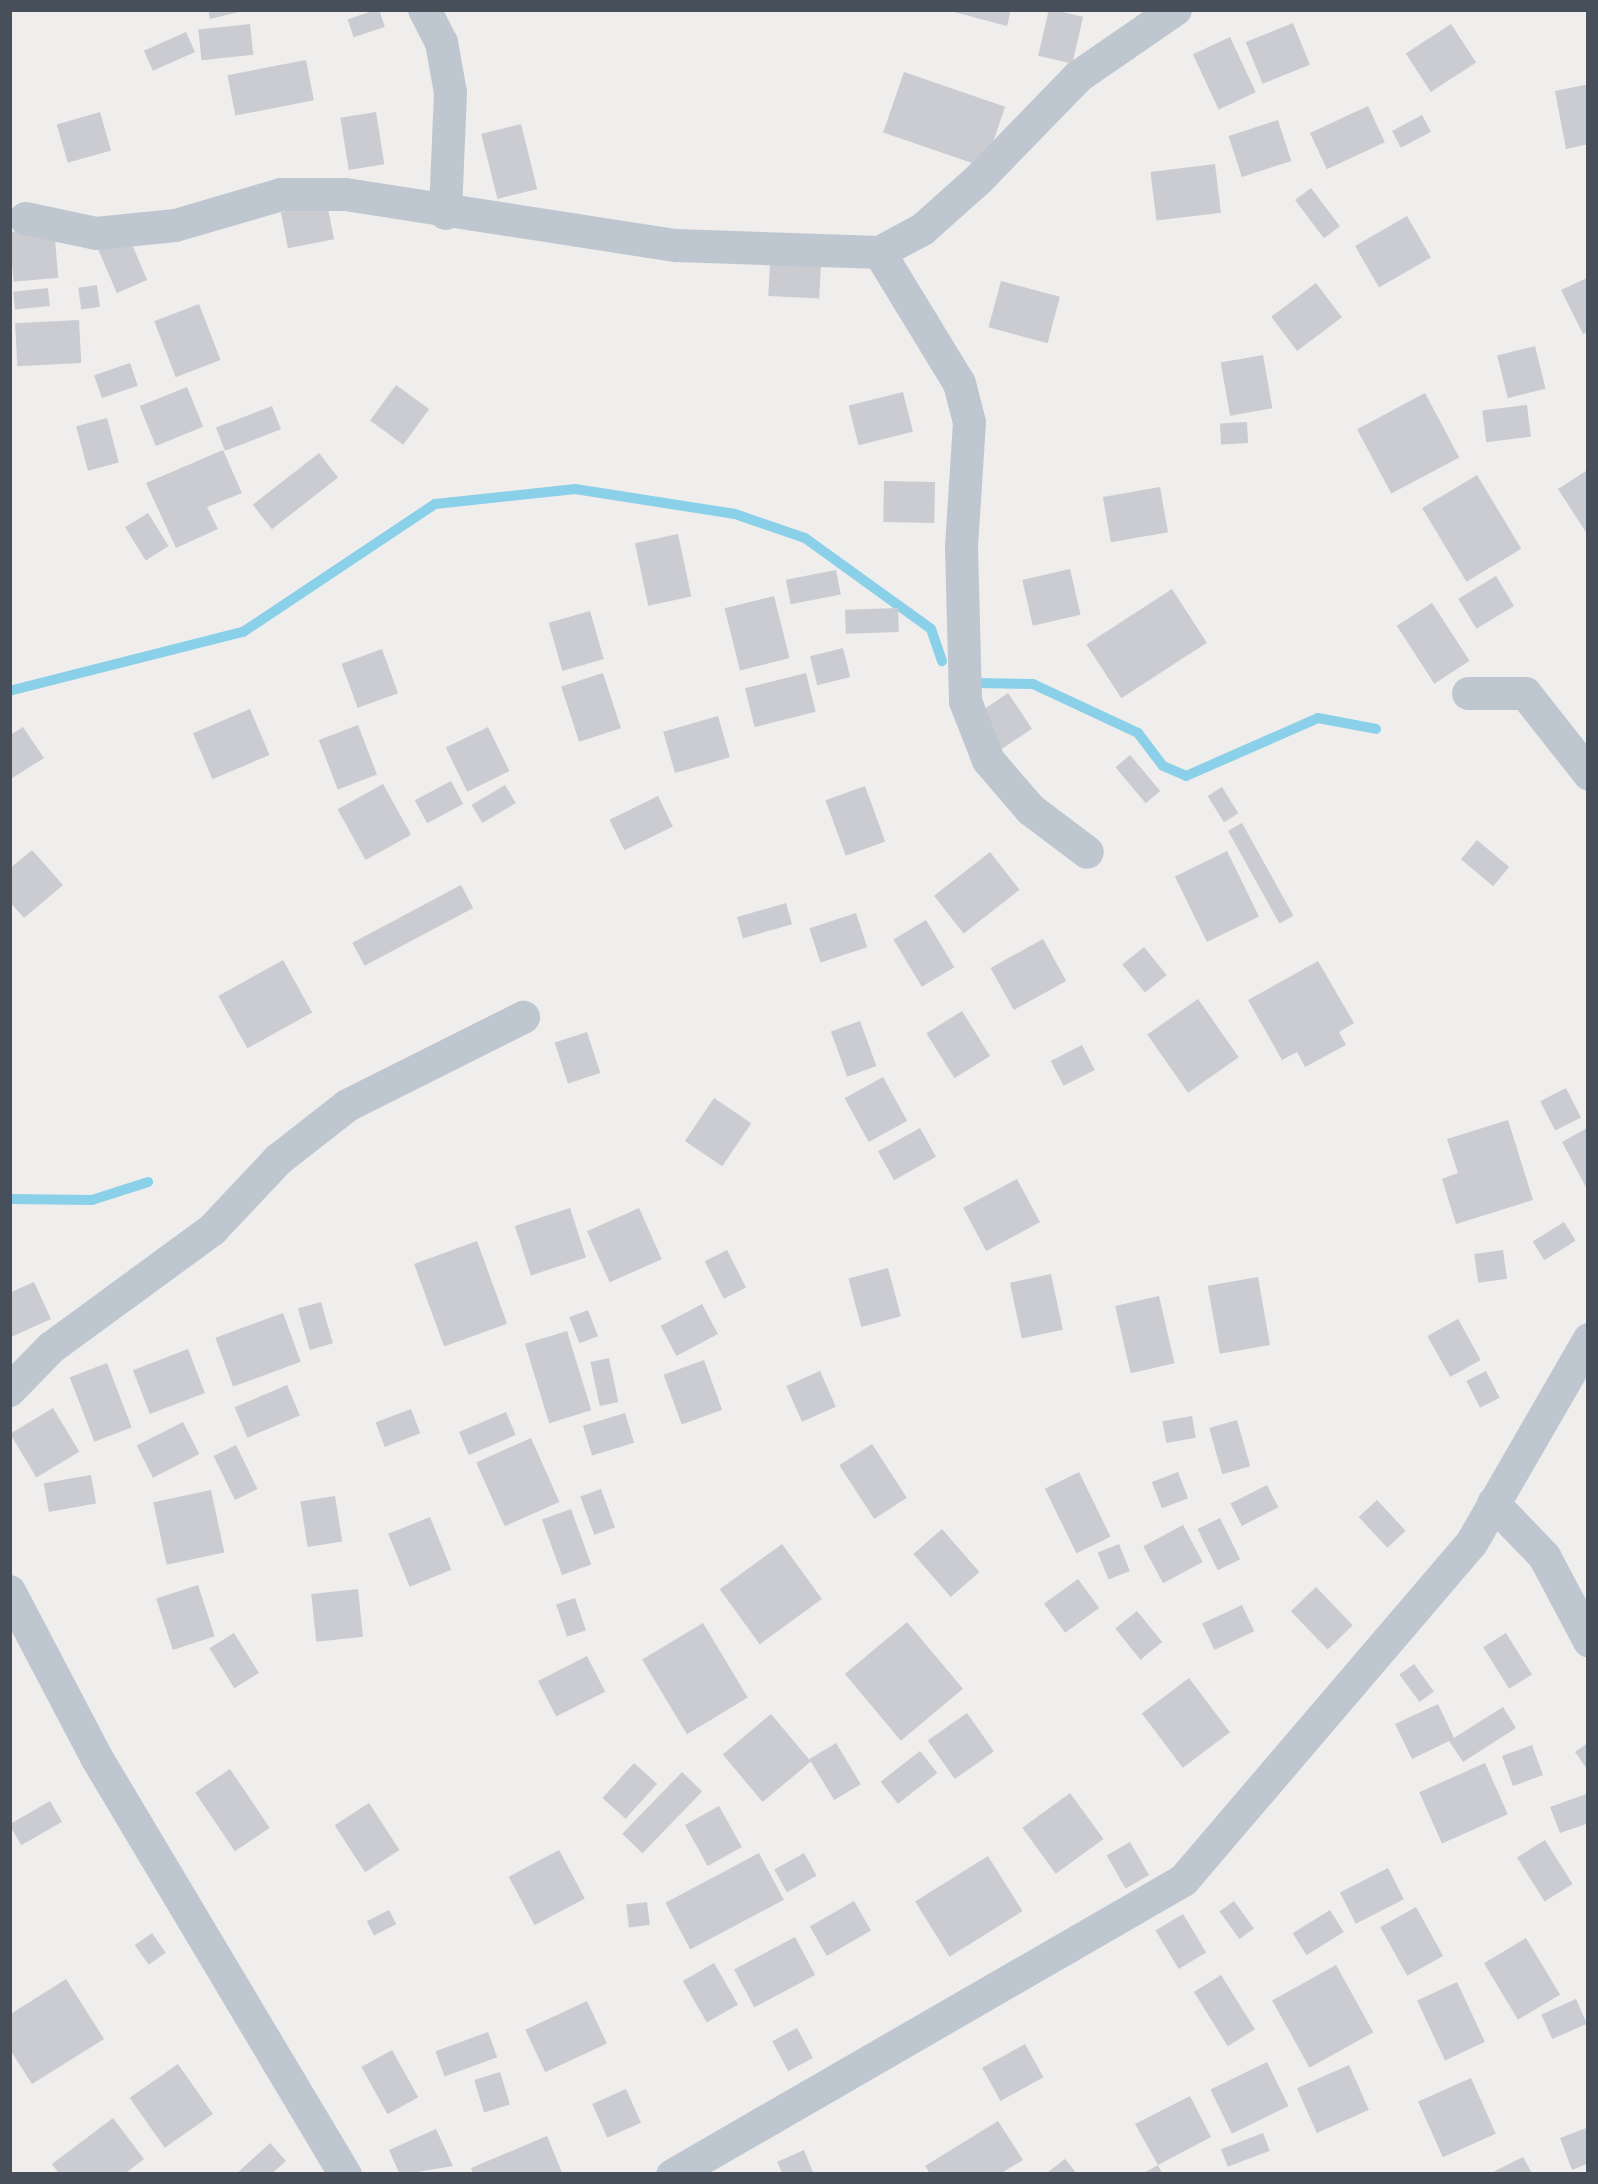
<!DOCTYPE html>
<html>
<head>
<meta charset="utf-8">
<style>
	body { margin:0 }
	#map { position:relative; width:1598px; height:2184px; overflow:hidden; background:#f0eded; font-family:"Space Grotesk",sans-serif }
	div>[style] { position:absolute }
	.stream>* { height:10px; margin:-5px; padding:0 5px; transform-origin:5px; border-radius:5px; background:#8ad0e9 }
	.building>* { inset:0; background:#caccd2; transform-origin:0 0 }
	.street>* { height:33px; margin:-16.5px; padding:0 16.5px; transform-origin:16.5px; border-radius:16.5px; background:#bec7cf }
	span { translate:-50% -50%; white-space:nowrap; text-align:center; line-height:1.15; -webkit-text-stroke:12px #fff; paint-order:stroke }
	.frame { position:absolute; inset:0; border:12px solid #464f5a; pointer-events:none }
</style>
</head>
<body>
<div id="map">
	<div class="stream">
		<i style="left:976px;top:683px;width:57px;rotate:1deg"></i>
		<i style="left:1033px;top:684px;width:116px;rotate:25deg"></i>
		<i style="left:1138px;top:733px;width:41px;rotate:52.9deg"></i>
		<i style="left:1163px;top:766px;width:25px;rotate:23deg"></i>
		<i style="left:1186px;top:776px;width:144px;rotate:-23.7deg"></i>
		<i style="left:1318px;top:718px;width:59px;rotate:10.7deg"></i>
		<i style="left:9px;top:691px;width:241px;rotate:-14.2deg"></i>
		<i style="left:243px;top:632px;width:231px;rotate:-33.7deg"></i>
		<i style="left:435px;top:504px;width:141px;rotate:-6.1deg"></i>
		<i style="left:575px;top:489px;width:162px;rotate:8.9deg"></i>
		<i style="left:735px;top:514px;width:74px;rotate:18.9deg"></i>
		<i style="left:805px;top:538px;width:155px;rotate:35.8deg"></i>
		<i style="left:931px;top:629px;width:34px;rotate:71deg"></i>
		<i style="left:9px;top:1199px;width:83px;rotate:0.7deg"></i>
		<i style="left:92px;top:1200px;width:59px;rotate:-17.8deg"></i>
	</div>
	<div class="building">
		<i style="clip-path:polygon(208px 9px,242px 9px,243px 11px,210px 19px)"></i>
		<i style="left:379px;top:9px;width:19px;height:33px;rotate:72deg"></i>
		<i style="clip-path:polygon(943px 9px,1011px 9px,1007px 26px)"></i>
		<i style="left:1049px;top:9px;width:35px;height:48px;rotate:13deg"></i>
		<i style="left:1293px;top:23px;width:45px;height:51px;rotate:68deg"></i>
		<i style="left:250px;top:24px;width:31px;height:52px;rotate:84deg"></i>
		<i style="left:1451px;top:24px;width:46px;height:54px;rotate:57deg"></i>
		<i style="left:186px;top:32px;width:22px;height:46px;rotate:66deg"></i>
		<i style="left:1230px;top:37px;width:61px;height:41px;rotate:65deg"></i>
		<i style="left:306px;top:60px;width:41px;height:80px;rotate:79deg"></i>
		<i style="left:904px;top:72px;width:107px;height:64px;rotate:19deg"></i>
		<i style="clip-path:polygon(1589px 84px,1589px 144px,1566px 149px,1555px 91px)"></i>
		<i style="left:1368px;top:106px;width:40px;height:64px;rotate:65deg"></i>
		<i style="left:100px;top:112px;width:40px;height:45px;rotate:74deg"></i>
		<i style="left:376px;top:112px;width:53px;height:36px;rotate:81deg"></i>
		<i style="left:1422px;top:115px;width:19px;height:34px;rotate:62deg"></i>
		<i style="left:1278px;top:120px;width:43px;height:52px;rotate:72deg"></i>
		<i style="left:521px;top:124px;width:67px;height:41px;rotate:76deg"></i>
		<i style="left:1215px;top:164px;width:49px;height:65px;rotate:83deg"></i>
		<i style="left:1311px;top:188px;width:48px;height:20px;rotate:53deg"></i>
		<i style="left:327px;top:203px;width:37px;height:47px;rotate:79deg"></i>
		<i style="left:1407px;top:216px;width:48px;height:60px;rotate:60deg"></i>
		<i style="left:54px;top:228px;width:50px;height:45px;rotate:85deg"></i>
		<i style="left:128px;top:235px;width:49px;height:33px;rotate:67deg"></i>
		<i style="left:770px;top:263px;width:51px;height:33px;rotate:3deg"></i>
		<i style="clip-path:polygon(1589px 277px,1589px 331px,1583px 334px,1561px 290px)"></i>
		<i style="left:1001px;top:281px;width:61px;height:48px;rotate:15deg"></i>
		<i style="left:1316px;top:283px;width:43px;height:56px;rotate:53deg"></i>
		<i style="left:97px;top:285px;width:22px;height:19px;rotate:82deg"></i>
		<i style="left:48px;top:288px;width:18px;height:35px;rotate:84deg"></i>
		<i style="left:199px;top:304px;width:60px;height:48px;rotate:69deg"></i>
		<i style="left:79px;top:320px;width:43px;height:64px;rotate:87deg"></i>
		<i style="left:1535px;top:346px;width:44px;height:39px;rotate:76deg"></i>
		<i style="left:1263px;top:355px;width:54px;height:43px;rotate:80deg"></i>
		<i style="left:130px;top:363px;width:24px;height:38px;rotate:71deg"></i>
		<i style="left:396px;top:385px;width:41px;height:44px;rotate:36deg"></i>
		<i style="left:187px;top:387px;width:43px;height:51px;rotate:68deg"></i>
		<i style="left:903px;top:392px;width:41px;height:56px;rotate:76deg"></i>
		<i style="left:1425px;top:393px;width:73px;height:77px;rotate:62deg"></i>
		<i style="left:1527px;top:405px;width:32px;height:45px;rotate:83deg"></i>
		<i style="left:272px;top:406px;width:25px;height:60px;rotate:69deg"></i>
		<i style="left:107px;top:418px;width:46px;height:32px;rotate:75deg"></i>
		<i style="left:1247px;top:422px;width:21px;height:27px;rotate:87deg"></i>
		<i style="clip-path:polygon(223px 450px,242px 493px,207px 507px,218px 529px,176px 548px,146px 483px)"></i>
		<i style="left:319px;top:453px;width:31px;height:84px;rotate:52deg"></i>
		<i style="clip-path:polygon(1589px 469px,1589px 537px,1558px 489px)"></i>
		<i style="left:1477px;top:475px;width:86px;height:64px;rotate:59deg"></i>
		<i style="left:884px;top:481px;width:51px;height:41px;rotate:1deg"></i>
		<i style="left:1160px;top:487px;width:46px;height:58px;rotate:80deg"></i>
		<i style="left:148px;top:513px;width:39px;height:27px;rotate:58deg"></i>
		<i style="left:678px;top:534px;width:64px;height:44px;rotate:78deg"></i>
		<i style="left:1070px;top:569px;width:47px;height:49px;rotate:77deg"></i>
		<i style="left:836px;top:570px;width:25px;height:51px;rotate:79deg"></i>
		<i style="left:1496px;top:576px;width:35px;height:44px;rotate:59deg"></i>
		<i style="left:1172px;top:589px;width:64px;height:102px;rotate:57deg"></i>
		<i style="left:774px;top:596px;width:64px;height:51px;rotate:76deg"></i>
		<i style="left:1432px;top:603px;width:69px;height:42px;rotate:57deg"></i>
		<i style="left:898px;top:608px;width:24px;height:53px;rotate:88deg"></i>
		<i style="left:590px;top:611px;width:50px;height:43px;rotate:74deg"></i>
		<i style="left:843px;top:648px;width:30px;height:34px;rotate:76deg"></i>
		<i style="left:382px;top:649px;width:47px;height:43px;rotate:70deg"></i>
		<i style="left:603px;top:673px;width:58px;height:44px;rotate:72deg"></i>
		<i style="left:806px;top:673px;width:40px;height:63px;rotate:76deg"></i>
		<i style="left:1008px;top:693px;width:43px;height:45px;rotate:56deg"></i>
		<i style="left:250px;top:709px;width:50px;height:62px;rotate:67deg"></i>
		<i style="left:718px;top:716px;width:43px;height:57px;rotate:74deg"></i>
		<i style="left:358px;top:725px;width:53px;height:42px;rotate:69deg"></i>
		<i style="clip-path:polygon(23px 727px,44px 758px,9px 780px,9px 736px)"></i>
		<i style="left:488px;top:727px;width:49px;height:47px;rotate:64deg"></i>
		<i style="left:1130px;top:755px;width:47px;height:19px;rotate:50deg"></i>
		<i style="left:451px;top:781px;width:26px;height:41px;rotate:62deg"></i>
		<i style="left:383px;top:784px;width:58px;height:52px;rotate:61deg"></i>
		<i style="left:505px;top:785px;width:21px;height:39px;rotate:59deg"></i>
		<i style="left:865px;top:786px;width:59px;height:42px;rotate:70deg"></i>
		<i style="left:1222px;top:787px;width:31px;height:17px;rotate:58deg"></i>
		<i style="left:658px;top:796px;width:34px;height:54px;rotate:64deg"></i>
		<i style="left:1242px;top:823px;width:106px;height:16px;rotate:61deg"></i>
		<i style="left:1477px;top:840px;width:42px;height:25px;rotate:40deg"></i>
		<i style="clip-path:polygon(32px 850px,63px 885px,24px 918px,9px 901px,9px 869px)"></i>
		<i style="left:1227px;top:851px;width:73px;height:58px;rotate:64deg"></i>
		<i style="left:990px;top:852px;width:48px;height:71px;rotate:52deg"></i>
		<i style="left:461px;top:885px;width:26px;height:123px;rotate:62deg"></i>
		<i style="left:786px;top:903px;width:22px;height:51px;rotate:74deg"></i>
		<i style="left:856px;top:913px;width:36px;height:49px;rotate:72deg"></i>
		<i style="left:926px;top:920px;width:55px;height:38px;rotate:59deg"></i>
		<i style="left:1043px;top:939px;width:48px;height:60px;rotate:61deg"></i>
		<i style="left:1144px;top:947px;width:36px;height:28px;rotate:51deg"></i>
		<i style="left:283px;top:960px;width:60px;height:74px;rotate:61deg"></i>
		<i style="clip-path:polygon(1318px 961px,1354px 1023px,1339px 1032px,1346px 1045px,1305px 1067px,1297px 1052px,1282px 1060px,1248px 1000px)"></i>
		<i style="left:1198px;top:999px;width:71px;height:62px;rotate:55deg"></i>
		<i style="left:962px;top:1011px;width:53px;height:42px;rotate:58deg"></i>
		<i style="left:860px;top:1021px;width:48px;height:31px;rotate:70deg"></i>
		<i style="left:587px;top:1032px;width:43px;height:34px;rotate:72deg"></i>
		<i style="left:1082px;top:1045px;width:28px;height:35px;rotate:63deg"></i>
		<i style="left:883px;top:1077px;width:50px;height:44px;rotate:61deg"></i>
		<i style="left:1566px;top:1088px;width:33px;height:29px;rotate:63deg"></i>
		<i style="left:714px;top:1098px;width:45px;height:52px;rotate:34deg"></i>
		<i style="clip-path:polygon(1508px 1120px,1533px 1200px,1456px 1224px,1442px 1179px,1458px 1173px,1447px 1139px)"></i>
		<i style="clip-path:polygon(1589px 1127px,1589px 1193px,1562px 1142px)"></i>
		<i style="left:920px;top:1128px;width:33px;height:48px;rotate:61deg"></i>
		<i style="left:1017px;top:1179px;width:49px;height:61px;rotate:62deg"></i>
		<i style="left:570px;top:1208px;width:52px;height:58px;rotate:72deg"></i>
		<i style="left:639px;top:1208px;width:56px;height:57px;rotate:66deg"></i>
		<i style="left:1564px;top:1222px;width:22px;height:37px;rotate:58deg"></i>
		<i style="left:477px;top:1241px;width:88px;height:67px;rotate:70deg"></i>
		<i style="left:727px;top:1250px;width:42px;height:25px;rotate:63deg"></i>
		<i style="left:1503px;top:1250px;width:29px;height:29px;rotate:82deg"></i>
		<i style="left:888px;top:1268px;width:50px;height:41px;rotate:75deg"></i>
		<i style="left:1051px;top:1274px;width:57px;height:42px;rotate:78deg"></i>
		<i style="left:1258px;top:1277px;width:69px;height:51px;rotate:80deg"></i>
		<i style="clip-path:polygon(34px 1282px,51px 1319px,9px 1338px,9px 1293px)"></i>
		<i style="left:1159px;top:1296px;width:69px;height:45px;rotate:77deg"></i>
		<i style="left:321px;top:1302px;width:43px;height:24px;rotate:74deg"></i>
		<i style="left:702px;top:1304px;width:34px;height:47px;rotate:62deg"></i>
		<i style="left:588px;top:1310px;width:28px;height:20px;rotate:69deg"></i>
		<i style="left:283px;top:1313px;width:52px;height:72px;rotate:70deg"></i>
		<i style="left:1458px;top:1319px;width:47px;height:35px;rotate:61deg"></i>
		<i style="left:567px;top:1331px;width:83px;height:44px;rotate:73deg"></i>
		<i style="left:188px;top:1349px;width:47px;height:59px;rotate:69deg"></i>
		<i style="left:609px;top:1358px;width:45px;height:19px;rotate:78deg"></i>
		<i style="left:704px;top:1360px;width:53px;height:43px;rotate:70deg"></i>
		<i style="left:107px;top:1363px;width:69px;height:40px;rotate:69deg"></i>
		<i style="left:820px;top:1371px;width:39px;height:37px;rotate:66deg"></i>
		<i style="left:1486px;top:1371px;width:30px;height:22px;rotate:63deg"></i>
		<i style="left:287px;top:1385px;width:33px;height:57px;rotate:67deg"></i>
		<i style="left:53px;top:1408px;width:51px;height:50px;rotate:59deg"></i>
		<i style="left:411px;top:1409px;width:26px;height:38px;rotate:69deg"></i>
		<i style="left:506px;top:1412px;width:25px;height:51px;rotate:67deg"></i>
		<i style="left:625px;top:1413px;width:31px;height:44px;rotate:73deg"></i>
		<i style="left:1192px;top:1416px;width:22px;height:30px;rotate:80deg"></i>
		<i style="left:1237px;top:1420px;width:48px;height:29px;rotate:74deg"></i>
		<i style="left:183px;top:1422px;width:36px;height:52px;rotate:63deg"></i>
		<i style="left:531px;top:1438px;width:70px;height:60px;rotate:66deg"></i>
		<i style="left:872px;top:1444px;width:64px;height:39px;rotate:57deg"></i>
		<i style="left:236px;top:1445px;width:49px;height:25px;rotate:64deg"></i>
		<i style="left:1079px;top:1472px;width:72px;height:38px;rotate:64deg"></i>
		<i style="left:1178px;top:1472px;width:28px;height:28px;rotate:69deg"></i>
		<i style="left:91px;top:1475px;width:29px;height:48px;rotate:80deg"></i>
		<i style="left:1267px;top:1485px;width:25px;height:41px;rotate:63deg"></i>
		<i style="left:601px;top:1489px;width:41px;height:22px;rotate:70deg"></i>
		<i style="left:211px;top:1490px;width:64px;height:59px;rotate:78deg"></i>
		<i style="left:335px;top:1496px;width:46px;height:35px;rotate:81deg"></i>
		<i style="left:1377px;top:1500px;width:42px;height:25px;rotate:47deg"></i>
		<i style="left:571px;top:1509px;width:59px;height:31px;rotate:70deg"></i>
		<i style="left:430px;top:1517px;width:57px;height:45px;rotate:68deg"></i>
		<i style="left:1220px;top:1518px;width:46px;height:25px;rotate:64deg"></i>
		<i style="left:1183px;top:1525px;width:42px;height:45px;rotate:62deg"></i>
		<i style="left:942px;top:1529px;width:57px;height:38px;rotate:49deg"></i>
		<i style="left:782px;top:1544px;width:68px;height:77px;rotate:54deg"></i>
		<i style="left:1119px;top:1544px;width:29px;height:23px;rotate:68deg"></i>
		<i style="left:1078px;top:1579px;width:36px;height:42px;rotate:54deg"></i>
		<i style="left:198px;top:1585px;width:54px;height:44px;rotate:72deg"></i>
		<i style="left:1316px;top:1587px;width:53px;height:35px;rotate:46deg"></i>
		<i style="left:358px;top:1589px;width:48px;height:47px;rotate:84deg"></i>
		<i style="left:575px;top:1598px;width:34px;height:20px;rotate:71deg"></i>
		<i style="left:1242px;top:1605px;width:29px;height:44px;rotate:65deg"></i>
		<i style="left:1137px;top:1611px;width:40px;height:28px;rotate:51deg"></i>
		<i style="left:907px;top:1622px;width:87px;height:81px;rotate:50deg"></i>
		<i style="left:703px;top:1623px;width:87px;height:71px;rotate:59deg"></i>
		<i style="left:234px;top:1633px;width:47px;height:29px;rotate:58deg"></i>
		<i style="left:1506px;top:1633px;width:49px;height:27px;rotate:58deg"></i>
		<i style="left:587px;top:1656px;width:40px;height:55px;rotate:63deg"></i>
		<i style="left:1414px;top:1664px;width:34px;height:18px;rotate:54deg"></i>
		<i style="left:1189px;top:1678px;width:68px;height:59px;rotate:53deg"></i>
		<i style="clip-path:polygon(1438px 1704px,1454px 1738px,1503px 1707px,1516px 1728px,1463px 1762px,1449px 1741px,1412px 1759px,1395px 1724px)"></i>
		<i style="left:967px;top:1713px;width:47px;height:48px;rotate:55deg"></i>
		<i style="left:771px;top:1714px;width:62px;height:63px;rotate:50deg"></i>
		<i style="clip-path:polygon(1589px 1742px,1589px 1772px,1575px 1752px)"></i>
		<i style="left:836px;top:1743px;width:48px;height:31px;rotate:59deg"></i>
		<i style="left:1532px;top:1745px;width:32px;height:32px;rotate:70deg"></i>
		<i style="left:920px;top:1751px;width:28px;height:50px;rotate:52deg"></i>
		<i style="left:634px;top:1763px;width:31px;height:47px;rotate:42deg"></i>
		<i style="left:1485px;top:1763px;width:56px;height:72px;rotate:66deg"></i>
		<i style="left:230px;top:1769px;width:71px;height:42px;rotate:56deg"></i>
		<i style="left:682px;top:1772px;width:28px;height:86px;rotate:44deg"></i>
		<i style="left:1070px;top:1793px;width:57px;height:59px;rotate:54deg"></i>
		<i style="clip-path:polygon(1589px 1793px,1589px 1823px,1560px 1833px,1550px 1807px)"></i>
		<i style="left:50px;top:1801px;width:24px;height:47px;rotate:60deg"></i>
		<i style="left:369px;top:1803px;width:56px;height:41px;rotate:57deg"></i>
		<i style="left:719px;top:1806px;width:47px;height:39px;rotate:61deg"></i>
		<i style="left:1545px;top:1840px;width:52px;height:33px;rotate:58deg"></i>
		<i style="left:1130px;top:1842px;width:38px;height:27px;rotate:60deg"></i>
		<i style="left:559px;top:1850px;width:55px;height:57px;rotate:62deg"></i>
		<i style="left:759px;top:1853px;width:53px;height:106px;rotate:62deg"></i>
		<i style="left:804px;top:1853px;width:26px;height:34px;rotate:61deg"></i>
		<i style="left:988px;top:1856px;width:65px;height:86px;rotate:58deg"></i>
		<i style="left:1388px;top:1868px;width:35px;height:54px;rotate:63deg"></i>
		<i style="left:854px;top:1901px;width:34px;height:51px;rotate:60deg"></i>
		<i style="left:1234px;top:1901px;width:34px;height:18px;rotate:54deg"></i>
		<i style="left:647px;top:1902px;width:23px;height:21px;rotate:83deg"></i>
		<i style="left:1416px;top:1907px;width:56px;height:41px;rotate:61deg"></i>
		<i style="left:389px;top:1910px;width:16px;height:25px;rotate:63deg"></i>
		<i style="left:1330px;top:1910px;width:26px;height:44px;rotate:58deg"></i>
		<i style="left:1183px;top:1914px;width:45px;height:32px;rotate:59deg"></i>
		<i style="left:152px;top:1933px;width:24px;height:21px;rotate:55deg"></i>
		<i style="left:795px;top:1937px;width:43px;height:69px;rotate:62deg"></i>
		<i style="left:1526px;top:1938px;width:66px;height:49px;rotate:59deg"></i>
		<i style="left:714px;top:1963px;width:48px;height:36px;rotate:60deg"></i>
		<i style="left:1336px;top:1965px;width:77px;height:73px;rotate:61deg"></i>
		<i style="left:1221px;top:1975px;width:64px;height:32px;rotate:58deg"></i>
		<i style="clip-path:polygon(66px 1979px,104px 2039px,32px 2084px,9px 2048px,9px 2015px)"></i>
		<i style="left:1457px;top:1982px;width:66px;height:44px;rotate:65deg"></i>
		<i style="left:1576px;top:1999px;width:27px;height:38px;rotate:66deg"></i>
		<i style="left:587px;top:2001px;width:47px;height:68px;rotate:65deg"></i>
		<i style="left:797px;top:2028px;width:34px;height:28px;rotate:62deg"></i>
		<i style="left:488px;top:2032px;width:27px;height:56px;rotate:70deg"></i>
		<i style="left:1025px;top:2044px;width:38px;height:49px;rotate:61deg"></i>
		<i style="left:392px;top:2050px;width:54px;height:35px;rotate:61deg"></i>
		<i style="left:1267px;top:2062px;width:49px;height:63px;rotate:64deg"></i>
		<i style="left:178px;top:2064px;width:61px;height:59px;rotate:55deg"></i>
		<i style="left:1349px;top:2065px;width:49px;height:57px;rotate:66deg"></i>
		<i style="left:500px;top:2072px;width:34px;height:27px;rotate:73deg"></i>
		<i style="left:1471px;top:2078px;width:61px;height:58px;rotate:66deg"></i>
		<i style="left:626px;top:2089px;width:37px;height:37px;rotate:66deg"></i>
		<i style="clip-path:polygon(1190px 2096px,1211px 2137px,1158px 2165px,1163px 2175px,1140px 2175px,1158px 2165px,1135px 2124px)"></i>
		<i style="clip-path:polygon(113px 2118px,144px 2159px,123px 2175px,60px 2175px,52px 2164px)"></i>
		<i style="clip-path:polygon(998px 2121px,1023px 2160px,998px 2175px,931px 2175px,925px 2166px)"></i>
		<i style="clip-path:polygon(1589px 2127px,1589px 2163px,1572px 2170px,1560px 2138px)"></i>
		<i style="clip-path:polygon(436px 2129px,453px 2166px,400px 2175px,389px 2150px)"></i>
		<i style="left:1263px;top:2133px;width:19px;height:45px;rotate:69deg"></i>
		<i style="clip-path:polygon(547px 2136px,563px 2175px,474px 2175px,471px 2168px)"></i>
		<i style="clip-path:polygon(270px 2143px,286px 2161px,270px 2175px,235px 2175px)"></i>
		<i style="clip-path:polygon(804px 2150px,814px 2175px,783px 2175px,777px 2162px)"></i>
		<i style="clip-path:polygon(1523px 2157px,1533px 2175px,1487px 2175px)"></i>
		<i style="clip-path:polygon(1065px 2159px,1078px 2175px,1044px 2175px)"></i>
	</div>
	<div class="street">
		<i style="left:424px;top:9px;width:37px;rotate:63deg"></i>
		<i style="left:441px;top:42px;width:51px;rotate:79.8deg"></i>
		<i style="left:450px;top:92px;width:121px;rotate:92.4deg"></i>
		<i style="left:25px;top:218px;width:73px;rotate:11.9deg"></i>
		<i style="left:96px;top:233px;width:79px;rotate:-5.8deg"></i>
		<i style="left:175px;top:225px;width:110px;rotate:-16.3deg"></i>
		<i style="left:281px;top:194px;width:64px"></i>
		<i style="left:345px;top:194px;width:335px;rotate:8.8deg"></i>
		<i style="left:676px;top:245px;width:203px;rotate:2deg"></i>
		<i style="left:879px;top:252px;width:49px;rotate:-28.1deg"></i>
		<i style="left:922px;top:229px;width:74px;rotate:-41.7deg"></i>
		<i style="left:977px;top:180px;width:145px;rotate:-45.8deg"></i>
		<i style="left:1078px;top:76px;width:118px;rotate:-34.6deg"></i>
		<i style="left:879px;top:252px;width:153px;rotate:58.6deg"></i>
		<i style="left:959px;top:383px;width:40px;rotate:75.6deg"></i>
		<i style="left:969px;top:422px;width:124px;rotate:93.7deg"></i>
		<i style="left:961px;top:546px;width:155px;rotate:88.5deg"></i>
		<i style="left:965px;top:701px;width:63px;rotate:68.7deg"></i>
		<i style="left:988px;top:760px;width:65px;rotate:49.4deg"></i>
		<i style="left:1030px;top:809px;width:71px;rotate:37deg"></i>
		<i style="left:1468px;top:693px;width:57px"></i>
		<i style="left:1525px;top:693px;width:103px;rotate:51.7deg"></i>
		<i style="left:9px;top:1390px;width:60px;rotate:-45.7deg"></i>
		<i style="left:51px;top:1347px;width:200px;rotate:-36.2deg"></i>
		<i style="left:212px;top:1229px;width:96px;rotate:-46.7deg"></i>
		<i style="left:278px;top:1159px;width:88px;rotate:-38deg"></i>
		<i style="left:347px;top:1105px;width:197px;rotate:-26.6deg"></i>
		<i style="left:1493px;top:1503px;width:74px;rotate:46.1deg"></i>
		<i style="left:1544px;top:1556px;width:96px;rotate:62.1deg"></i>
		<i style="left:9px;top:1591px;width:187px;rotate:62.3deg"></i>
		<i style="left:96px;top:1757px;width:487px;rotate:59.2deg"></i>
		<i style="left:672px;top:2175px;width:590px;rotate:-30deg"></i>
		<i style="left:1183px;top:1880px;width:443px;rotate:-49.5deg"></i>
		<i style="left:1471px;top:1543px;width:236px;rotate:-60deg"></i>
	</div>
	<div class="frame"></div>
</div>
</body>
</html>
